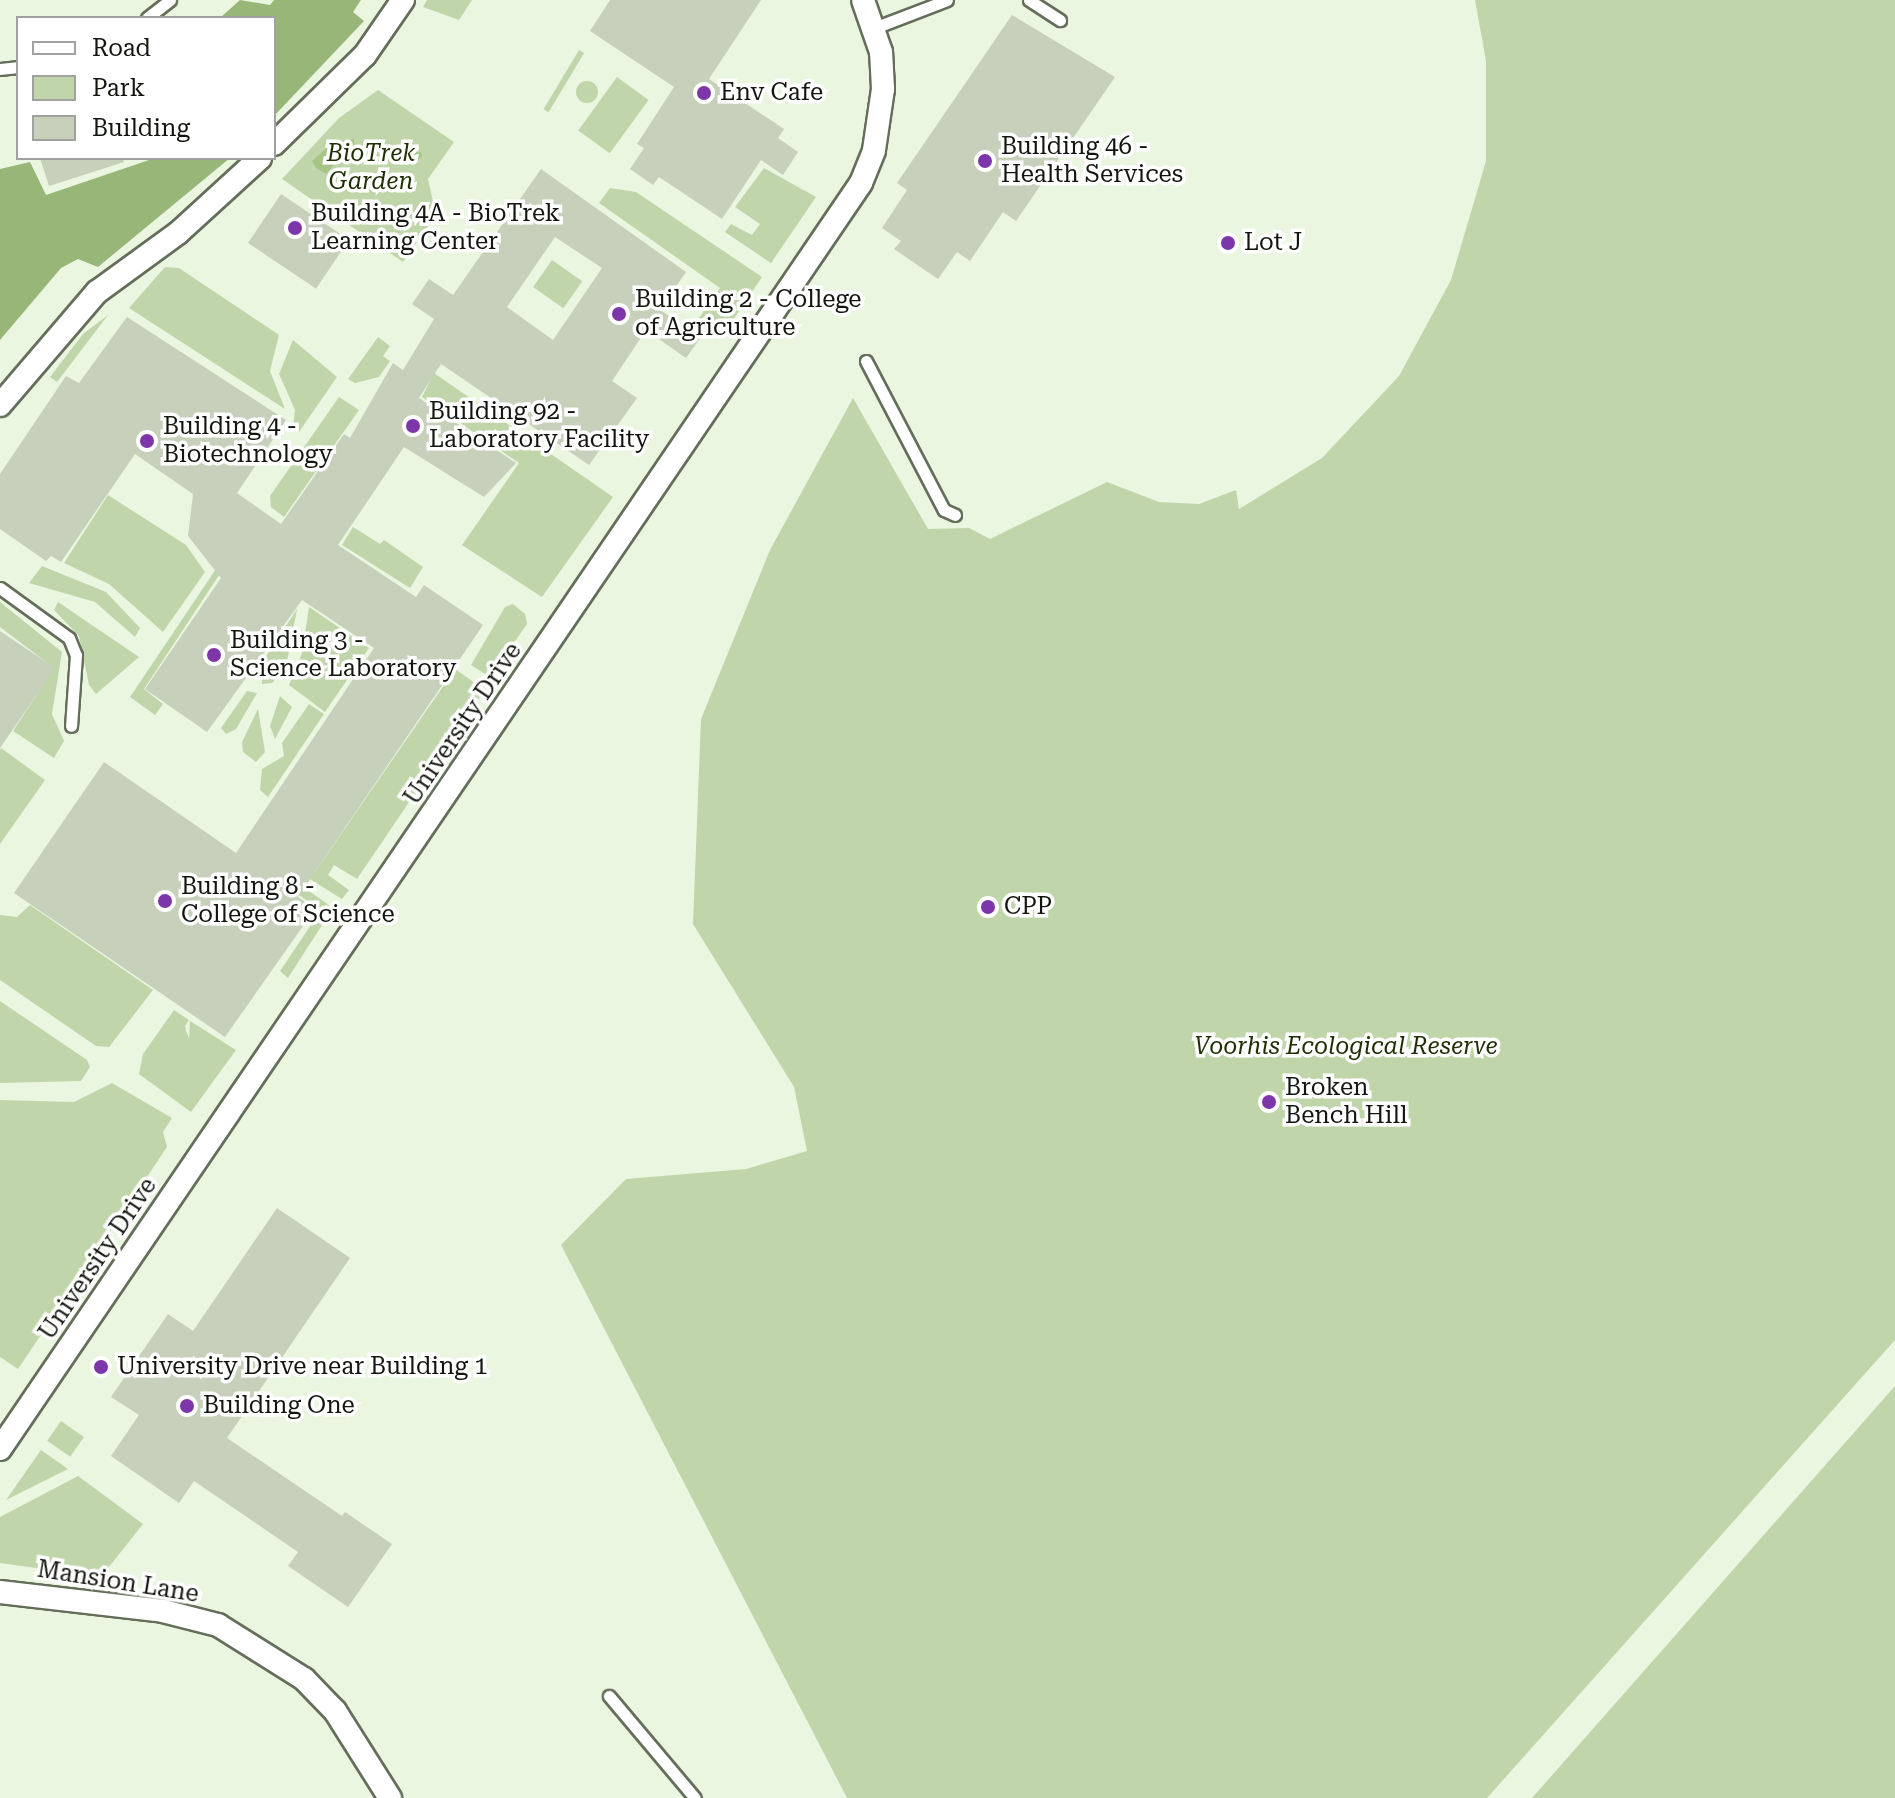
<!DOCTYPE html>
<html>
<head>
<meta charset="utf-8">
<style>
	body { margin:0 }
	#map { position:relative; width:1895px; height:1798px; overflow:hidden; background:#eaf6e0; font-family:"Roboto Serif",serif }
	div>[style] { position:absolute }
	.green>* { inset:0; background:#c0d6aa; transform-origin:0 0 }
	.round { border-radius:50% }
	.forest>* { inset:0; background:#99b679 }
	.water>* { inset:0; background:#a7c587 }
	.stream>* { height:7px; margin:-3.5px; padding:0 3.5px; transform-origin:3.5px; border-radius:3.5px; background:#a7c587 }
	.building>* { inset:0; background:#c6d0bb; transform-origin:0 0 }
	.roads { filter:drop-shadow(2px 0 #646e5b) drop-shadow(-2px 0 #646e5b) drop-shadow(0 2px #646e5b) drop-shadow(0 -2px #646e5b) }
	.service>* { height:11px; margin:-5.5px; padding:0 5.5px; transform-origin:5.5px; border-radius:5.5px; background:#fff }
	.minor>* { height:22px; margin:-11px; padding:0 11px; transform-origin:11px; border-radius:11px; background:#fff }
	.dots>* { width:22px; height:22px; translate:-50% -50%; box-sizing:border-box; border:4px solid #fff; border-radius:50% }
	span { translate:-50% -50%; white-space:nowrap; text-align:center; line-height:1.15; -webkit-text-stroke:7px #fff; paint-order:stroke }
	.poi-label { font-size:24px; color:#12160e }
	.left { translate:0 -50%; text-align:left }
	.park-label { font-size:24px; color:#1e3003; font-style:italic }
	.street-label { font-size:24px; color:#12160e }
	.legend { position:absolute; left:16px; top:16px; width:260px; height:144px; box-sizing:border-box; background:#fff; border:2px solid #a0a29f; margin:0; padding:10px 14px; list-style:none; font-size:24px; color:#12160e }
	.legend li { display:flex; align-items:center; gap:16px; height:40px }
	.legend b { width:40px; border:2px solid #a0a29f }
</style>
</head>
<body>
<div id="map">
	<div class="green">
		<i style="clip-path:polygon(427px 0,472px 0,459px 20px,423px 7px)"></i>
		<i style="clip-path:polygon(1475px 0,1895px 0,1895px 1340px,1487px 1798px,847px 1798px,561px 1245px,626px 1179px,746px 1169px,807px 1151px,794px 1087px,693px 924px,701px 719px,770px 550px,853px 398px,928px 529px,969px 528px,990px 539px,1107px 482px,1159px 502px,1199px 504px,1236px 490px,1239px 509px,1322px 458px,1399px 376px,1451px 280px,1486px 161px,1486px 61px)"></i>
		<i style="left:579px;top:50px;width:6px;height:69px;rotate:31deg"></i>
		<i style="left:617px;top:77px;width:39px;height:66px;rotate:36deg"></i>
		<i class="round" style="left:576px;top:81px;width:22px;height:22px"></i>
		<i style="clip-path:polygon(378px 90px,454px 142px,428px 179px,436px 215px,403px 262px,282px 179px,339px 118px)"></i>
		<i style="clip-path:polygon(764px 168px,816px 197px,771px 263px,725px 232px,731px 224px,752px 235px,760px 224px,735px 207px)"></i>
		<i style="clip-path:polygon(610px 188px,636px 192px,762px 277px,723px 335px,699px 318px,720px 288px,599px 203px)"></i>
		<i style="left:552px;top:260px;width:37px;height:33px;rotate:35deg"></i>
		<i style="clip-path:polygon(165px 267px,179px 268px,279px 335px,270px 371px,285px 409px,129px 308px)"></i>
		<i style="clip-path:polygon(108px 315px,57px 382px,50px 377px,83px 334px)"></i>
		<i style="clip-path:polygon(378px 337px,390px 346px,383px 356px,390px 361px,379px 377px,355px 383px,348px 379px)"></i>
		<i style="clip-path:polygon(293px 340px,337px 377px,299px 432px,293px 426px,295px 410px,279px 374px)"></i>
		<i style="clip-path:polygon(434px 373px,613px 497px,542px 597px,462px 545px,519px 463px,422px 397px)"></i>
		<i style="clip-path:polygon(339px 397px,359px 410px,284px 517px,271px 507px,270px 496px)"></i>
		<i style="clip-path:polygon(108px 495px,186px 545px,205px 572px,163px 632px,109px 584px,64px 563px)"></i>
		<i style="clip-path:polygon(353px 527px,380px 544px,384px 540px,423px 567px,410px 588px,342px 545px)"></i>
		<i style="clip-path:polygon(228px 551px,233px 554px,144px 689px,163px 704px,155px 715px,130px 697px)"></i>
		<i style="clip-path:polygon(42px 566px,106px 592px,140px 628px,135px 637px,95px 602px,29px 583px)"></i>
		<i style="clip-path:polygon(0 602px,62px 652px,52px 714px,64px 741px,54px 758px,13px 731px,54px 668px,0 627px)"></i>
		<i style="clip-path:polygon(58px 602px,139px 657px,96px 694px,89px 685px,79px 636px,54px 610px)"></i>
		<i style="clip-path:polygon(513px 604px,525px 614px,527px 624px,490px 677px,471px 665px,505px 607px)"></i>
		<i style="clip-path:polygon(309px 607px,369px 648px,325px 712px,289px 685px,302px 653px)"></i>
		<i style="clip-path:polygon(297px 609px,286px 667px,272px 683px,262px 684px,261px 664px)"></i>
		<i style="clip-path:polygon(455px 669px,485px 690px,357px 879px,334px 865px,328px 875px,349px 890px,342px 899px,292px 868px,315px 872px)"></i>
		<i style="clip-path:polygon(247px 691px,257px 693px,236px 729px,226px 734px,221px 728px)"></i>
		<i style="clip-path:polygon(280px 696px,292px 707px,275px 739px,270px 726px)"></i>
		<i style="clip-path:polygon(309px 704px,324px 714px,268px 797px,260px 790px,262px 769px,284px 756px,282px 743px)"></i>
		<i style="clip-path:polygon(258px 709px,265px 752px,256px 762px,243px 752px,242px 742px)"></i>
		<i style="clip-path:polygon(1px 748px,45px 780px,0 844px,0 750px)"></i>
		<i style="clip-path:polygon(285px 874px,333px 908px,288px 978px,280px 971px,321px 910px,280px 882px)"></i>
		<i style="clip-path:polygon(30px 905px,153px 990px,109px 1047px,96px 1046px,0 980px,0 915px,17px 917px)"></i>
		<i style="clip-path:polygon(0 1001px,87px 1060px,90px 1067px,81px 1081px,0 1083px)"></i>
		<i style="clip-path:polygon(174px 1010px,189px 1020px,185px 1026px,186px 1031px,189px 1038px,190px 1021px,236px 1050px,191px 1112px,139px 1074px,143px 1054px)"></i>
		<i style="clip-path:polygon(112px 1083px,172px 1118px,163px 1132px,167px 1147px,18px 1369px,0 1357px,0 1100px,74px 1102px)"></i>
		<i style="clip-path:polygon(1895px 1386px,1895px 1798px,1532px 1798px)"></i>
		<i style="left:61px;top:1421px;width:28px;height:24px;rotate:35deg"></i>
		<i style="clip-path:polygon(41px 1450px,68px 1469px,6px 1500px)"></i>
		<i style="clip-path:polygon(78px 1476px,143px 1524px,101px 1577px,0 1563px,0 1517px)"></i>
	</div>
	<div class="forest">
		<i style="clip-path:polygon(240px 0,270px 5px,274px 0,361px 0,353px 12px,364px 21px,274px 116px,274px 18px,220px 18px)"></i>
		<i style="clip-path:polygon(155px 158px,230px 158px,98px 267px,78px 259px,61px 268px,0 340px,0 169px,30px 162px,46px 195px)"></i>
	</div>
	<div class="water">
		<i style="clip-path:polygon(354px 139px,355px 159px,336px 162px,326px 174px,316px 168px,312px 161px,331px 144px)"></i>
	</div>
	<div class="stream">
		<i style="left:355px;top:159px;width:63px;rotate:-3.6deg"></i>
	</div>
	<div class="building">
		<i style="clip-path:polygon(610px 0,761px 0,709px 79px,784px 129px,778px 138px,798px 152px,783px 175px,761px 160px,722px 219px,659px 177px,653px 185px,630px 169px,644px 148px,637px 144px,674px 87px,590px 31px)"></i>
		<i style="clip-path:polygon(1012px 15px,1115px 77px,1016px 221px,1003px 212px,970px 261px,957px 252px,938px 279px,894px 249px,901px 241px,882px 228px,907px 190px,897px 183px)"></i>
		<i style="clip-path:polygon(40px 158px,123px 158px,124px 162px,49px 186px)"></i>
		<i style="clip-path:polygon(evenodd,541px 169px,686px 272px,660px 310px,701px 337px,686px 358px,646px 330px,612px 381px,637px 398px,589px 465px,441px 364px,419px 398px,516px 463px,484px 497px,404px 447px,338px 545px,416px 597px,424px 585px,483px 625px,298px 897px,315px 909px,225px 1037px,14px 893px,104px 762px,236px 853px,374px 648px,302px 600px,207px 732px,145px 689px,221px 578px,188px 536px,193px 494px,135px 454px,61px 562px,51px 556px,46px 561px,0 529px,0 474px,66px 376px,79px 383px,127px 317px,286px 420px,237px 493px,281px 524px,344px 434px,350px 438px,393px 363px,403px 370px,434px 319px,412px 304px,429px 279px,453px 295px,541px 169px,555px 237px,602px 268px,553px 340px,507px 307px,555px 237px)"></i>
		<i style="left:281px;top:194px;width:82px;height:59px;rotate:34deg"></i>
		<i style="clip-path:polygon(0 631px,55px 668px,0 748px)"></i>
		<i style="clip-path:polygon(277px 1208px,350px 1258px,227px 1438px,342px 1516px,345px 1512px,392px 1544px,348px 1607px,288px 1566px,298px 1552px,194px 1481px,179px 1503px,111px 1456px,139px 1415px,111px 1397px,168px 1314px,193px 1331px)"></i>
	</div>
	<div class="roads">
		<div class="service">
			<i style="left:1029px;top:0;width:37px;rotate:33deg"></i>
			<i style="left:147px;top:18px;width:29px;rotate:-38deg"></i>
			<i style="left:874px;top:28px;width:78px;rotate:-21deg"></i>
			<i style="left:0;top:69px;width:18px;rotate:-6deg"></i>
			<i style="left:866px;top:361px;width:168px;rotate:62.4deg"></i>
			<i style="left:944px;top:510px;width:12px;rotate:24deg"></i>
			<i style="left:0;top:588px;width:85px;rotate:35.9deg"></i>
			<i style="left:69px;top:638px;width:18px;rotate:68deg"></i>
			<i style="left:76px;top:655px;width:71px;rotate:94deg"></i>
			<i style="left:609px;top:1696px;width:133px;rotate:49.9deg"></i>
		</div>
		<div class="minor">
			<i style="left:274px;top:144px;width:127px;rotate:-44.4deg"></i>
			<i style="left:365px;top:55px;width:67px;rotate:-55.4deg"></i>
			<i style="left:0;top:405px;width:149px;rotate:-49.4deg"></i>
			<i style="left:97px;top:292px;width:100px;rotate:-36.1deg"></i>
			<i style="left:178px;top:233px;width:111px;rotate:-42.4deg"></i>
			<i style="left:0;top:1449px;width:1531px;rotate:-55.78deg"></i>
			<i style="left:861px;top:183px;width:35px;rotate:-68deg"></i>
			<i style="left:874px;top:150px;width:62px;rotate:-81.6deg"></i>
			<i style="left:883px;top:89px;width:37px;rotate:-93deg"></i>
			<i style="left:881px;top:52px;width:55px;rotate:-109.1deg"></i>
			<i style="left:0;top:1592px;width:164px;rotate:6.6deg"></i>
			<i style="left:163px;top:1611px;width:57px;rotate:14.3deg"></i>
			<i style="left:218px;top:1625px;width:102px;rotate:32.1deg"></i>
			<i style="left:304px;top:1679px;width:45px;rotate:45.9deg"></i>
			<i style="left:335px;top:1711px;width:103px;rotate:57.7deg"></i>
		</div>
	</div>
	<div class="dots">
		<i style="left:704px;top:93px;background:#7c36a9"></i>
		<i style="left:985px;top:161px;background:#7c36a9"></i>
		<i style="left:295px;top:228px;background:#7c36a9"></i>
		<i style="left:1228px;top:243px;background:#7c36a9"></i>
		<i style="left:619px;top:314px;background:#7c36a9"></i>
		<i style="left:413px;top:426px;background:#7c36a9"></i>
		<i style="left:147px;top:441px;background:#7c36a9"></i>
		<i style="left:214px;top:655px;background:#7c36a9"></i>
		<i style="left:165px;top:901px;background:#7c36a9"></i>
		<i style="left:988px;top:907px;background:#7c36a9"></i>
		<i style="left:1269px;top:1102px;background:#7c36a9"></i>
		<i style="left:101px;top:1367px;background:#7c36a9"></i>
		<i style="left:187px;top:1406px;background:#7c36a9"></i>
	</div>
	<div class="poi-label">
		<span class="left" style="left:720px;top:93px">Env Cafe</span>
		<span class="left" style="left:1001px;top:161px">Building 46 -<br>Health Services</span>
		<span class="left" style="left:311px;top:228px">Building 4A - BioTrek<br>Learning Center</span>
		<span class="left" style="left:1244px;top:243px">Lot J</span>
		<span class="left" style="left:635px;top:314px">Building 2 - College<br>of Agriculture</span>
		<span class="left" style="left:429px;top:426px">Building 92 -<br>Laboratory Facility</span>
		<span class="left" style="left:163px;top:441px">Building 4 -<br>Biotechnology</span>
		<span class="left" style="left:230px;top:655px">Building 3 -<br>Science Laboratory</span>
		<span class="left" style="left:181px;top:901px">Building 8 -<br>College of Science</span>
		<span class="left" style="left:1004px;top:907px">CPP</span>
		<span class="left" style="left:1285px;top:1102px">Broken<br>Bench Hill</span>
		<span class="left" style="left:117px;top:1367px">University Drive near Building 1</span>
		<span class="left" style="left:203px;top:1406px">Building One</span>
	</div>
	<div class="park-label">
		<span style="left:371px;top:168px">BioTrek<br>Garden</span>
		<span style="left:1346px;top:1047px">Voorhis Ecological Reserve</span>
	</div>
	<div class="street-label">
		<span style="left:463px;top:724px;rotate:-56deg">University Drive</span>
		<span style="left:98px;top:1259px;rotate:-56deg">University Drive</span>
		<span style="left:118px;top:1582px;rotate:9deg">Mansion Lane</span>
	</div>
	<ul class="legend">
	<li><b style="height:10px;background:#fff"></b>Road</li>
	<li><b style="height:22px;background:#c0d6aa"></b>Park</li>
	<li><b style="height:22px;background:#c6d0bb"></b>Building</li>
	</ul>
</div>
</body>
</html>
